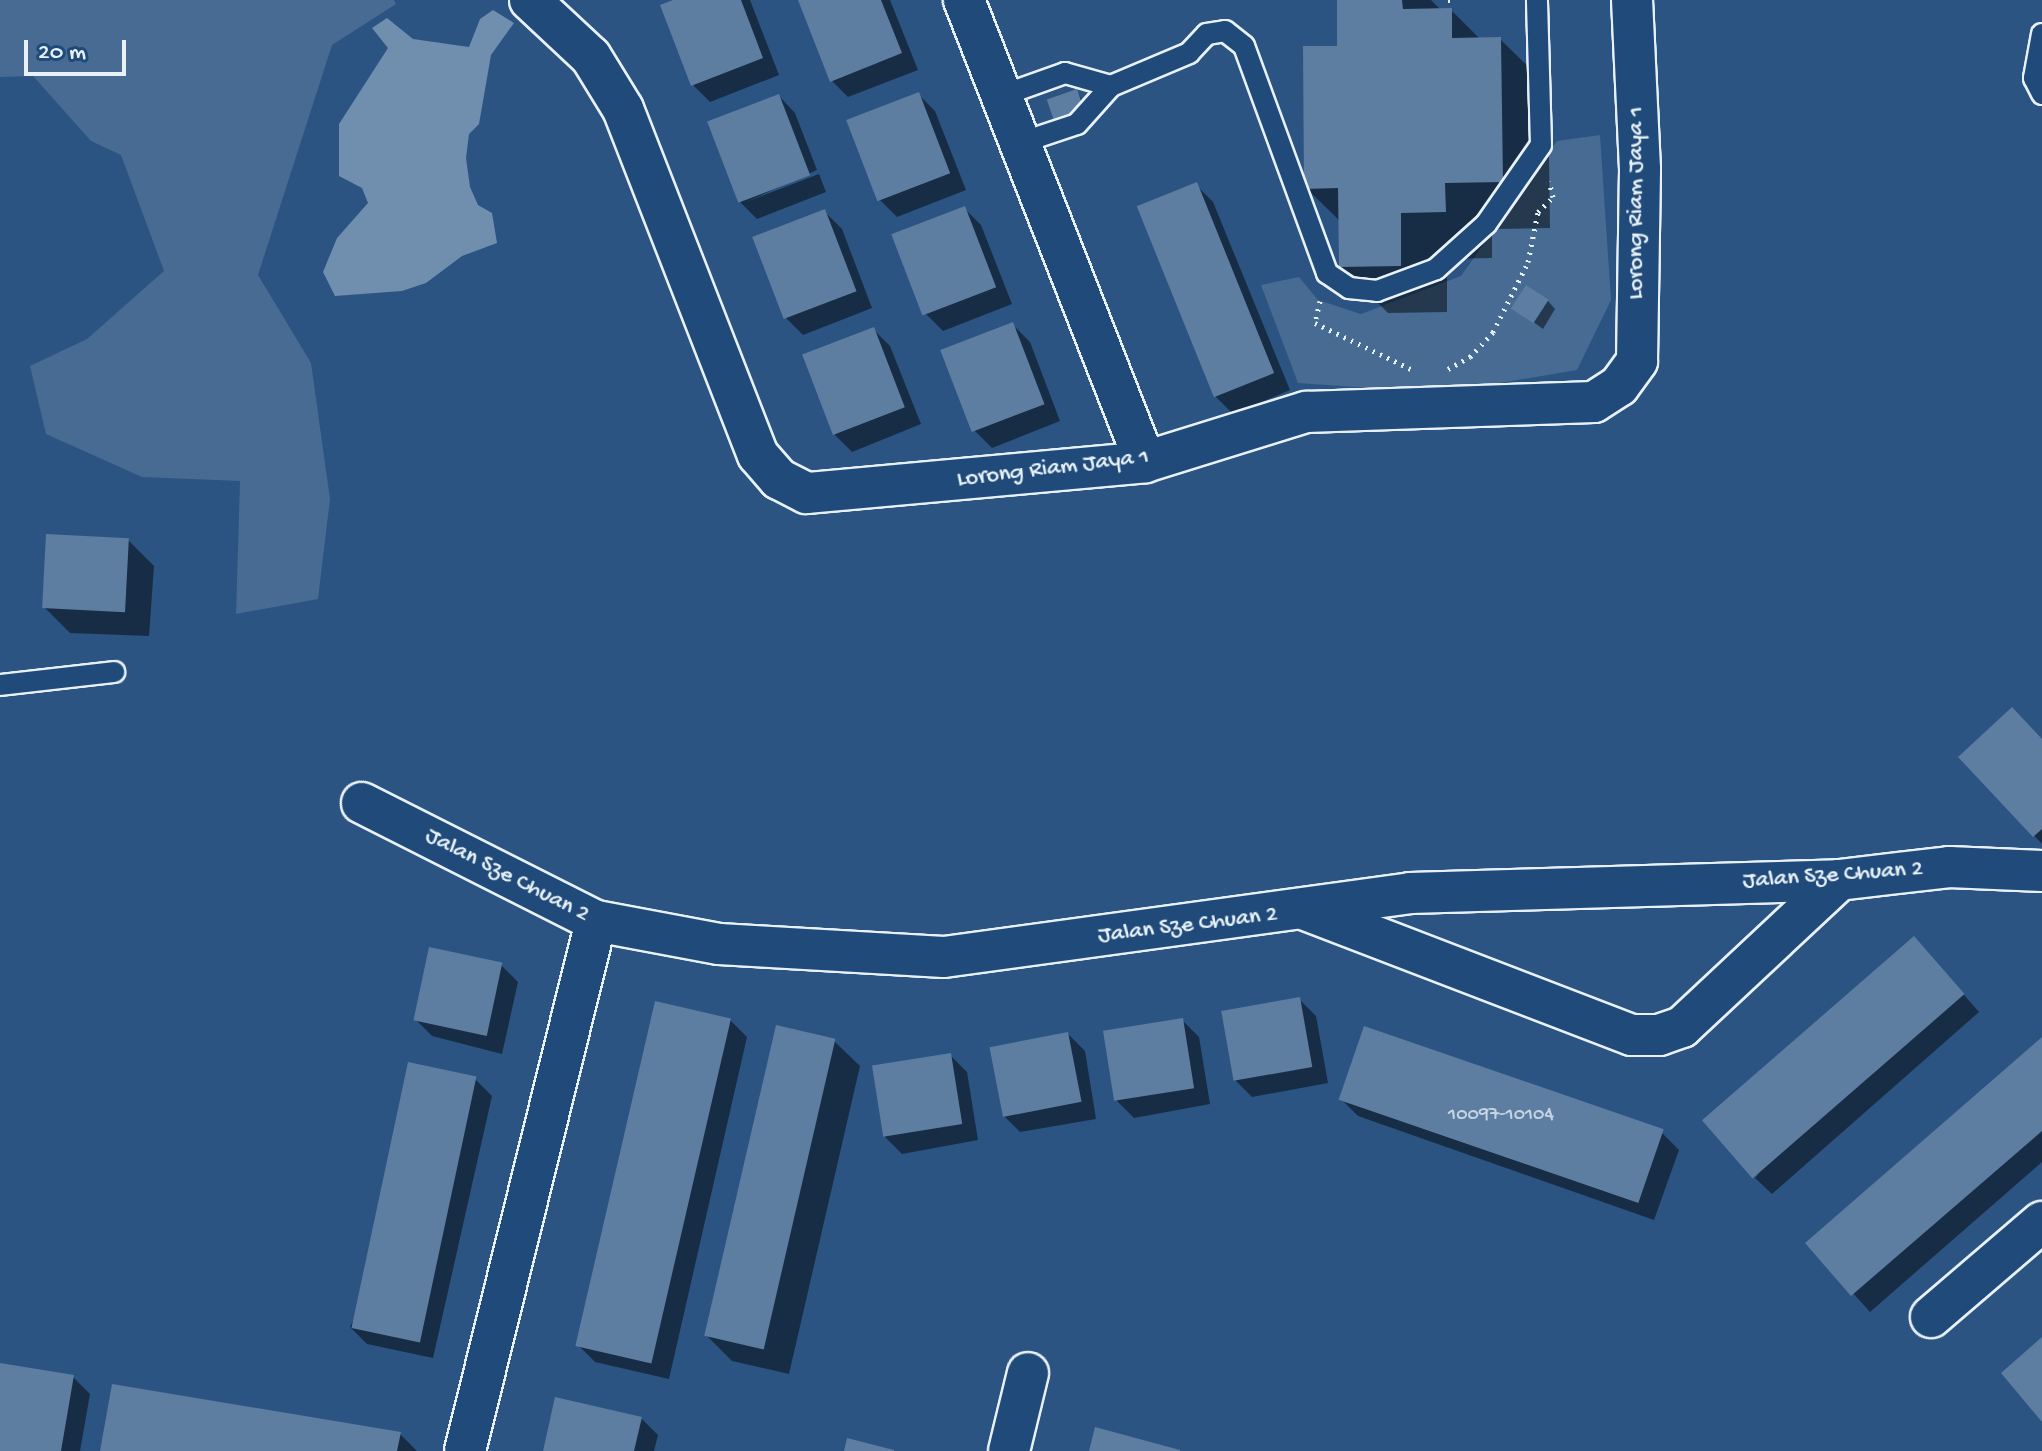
<!DOCTYPE html>
<html>
<head>
<meta charset="utf-8">
<style>
	body { margin:0 }
	#map { position:relative; width:2042px; height:1451px; overflow:hidden; background:#2b5482; font-family:"Gochi Hand",sans-serif }
	div>[style] { position:absolute }
	.green>* { inset:0; background:#476b93 }
	.water>* { inset:0; background:#708ead }
	.shadow>* { inset:0; background:#0007 }
	.building>* { inset:0; background:#5d7da1; transform-origin:0 0 }
	.path>* { height:5px; margin-top:-2.5px; transform-origin:0; background:repeating-linear-gradient(90deg,#e8f1f8 0 2px,transparent 0 8px) }
	.roads { filter:drop-shadow(2px 0 #e8f1f8) drop-shadow(-2px 0 #e8f1f8) drop-shadow(0 2px #e8f1f8) drop-shadow(0 -2px #e8f1f8) }
	.lane>* { height:20px; margin:-10px; padding:0 10px; transform-origin:10px; border-radius:10px; background:#1f4a7a }
	.street>* { height:40px; margin:-20px; padding:0 20px; transform-origin:20px; border-radius:20px; background:#1f4a7a }
	span { translate:-50% -50%; white-space:nowrap; text-align:center; line-height:1.15; -webkit-text-stroke:7px #1f4a7a; paint-order:stroke }
	.number-label { font-size:20px; color:#c5d4e2 }
	.number-label span { -webkit-text-stroke-width:0 }
	.street-label { font-size:24px; color:#e8f1f8 }
	.scale { position:absolute; left:24px; top:40px; width:102px; height:36px; box-sizing:border-box; border:4px solid #e8f1f8; border-top:0; padding-left:10px; font-size:24px; line-height:28px; white-space:nowrap; color:#e8f1f8; -webkit-text-stroke:6px #1f4a7a; paint-order:stroke }
</style>
</head>
<body>
<div id="map">
	<div class="green">
		<i style="clip-path:polygon(0 0,394px 0,396px 4px,332px 45px,258px 275px,311px 363px,330px 499px,318px 599px,236px 614px,240px 481px,142px 477px,46px 434px,30px 366px,87px 339px,164px 271px,121px 155px,91px 141px,33px 76px,0 77px)"></i>
		<i style="clip-path:polygon(1600px 135px,1611px 300px,1577px 370px,1440px 393px,1298px 383px,1261px 285px,1299px 277px,1318px 300px,1361px 314px,1461px 276px,1557px 141px)"></i>
	</div>
	<div class="water">
		<i style="clip-path:polygon(493px 10px,514px 23px,491px 55px,479px 124px,469px 134px,466px 158px,470px 187px,478px 205px,492px 213px,497px 243px,462px 256px,426px 283px,402px 291px,335px 296px,323px 272px,337px 238px,368px 203px,362px 188px,339px 176px,339px 124px,388px 48px,372px 28px,387px 18px,413px 39px,469px 47px,480px 19px)"></i>
	</div>
	<div class="shadow">
		<i style="clip-path:polygon(678px 0,750px 0,779px 75px,710px 102px,693px 85px)"></i>
		<i style="clip-path:polygon(805px 0,890px 0,918px 70px,848px 97px,831px 80px)"></i>
		<i style="clip-path:polygon(1339px 0,1431px 0,1441px 10px,1451px 10px,1481px 40px,1500px 39px,1548px 86px,1550px 228px,1492px 229px,1492px 258px,1447px 259px,1447px 312px,1388px 313px,1341px 266px,1341px 222px,1306px 188px,1339px 48px)"></i>
		<i style="clip-path:polygon(1077px 91px,1091px 117px,1063px 126px,1055px 118px)"></i>
		<i style="clip-path:polygon(918px 94px,935px 111px,966px 190px,897px 217px,880px 200px)"></i>
		<i style="clip-path:polygon(779px 96px,795px 113px,817px 170px,746px 202px,819px 174px,826px 192px,757px 219px,740px 202px)"></i>
		<i style="clip-path:polygon(1196px 185px,1213px 202px,1290px 390px,1233px 414px,1216px 397px)"></i>
		<i style="clip-path:polygon(964px 208px,981px 225px,1012px 304px,943px 331px,926px 314px)"></i>
		<i style="clip-path:polygon(825px 212px,842px 229px,872px 308px,803px 335px,786px 318px)"></i>
		<i style="clip-path:polygon(1548px 301px,1555px 309px,1543px 329px,1514px 308px)"></i>
		<i style="clip-path:polygon(1013px 325px,1030px 342px,1060px 421px,992px 448px,975px 431px)"></i>
		<i style="clip-path:polygon(873px 329px,890px 346px,921px 424px,852px 452px,835px 435px)"></i>
		<i style="clip-path:polygon(128px 540px,154px 566px,149px 636px,70px 633px,44px 607px)"></i>
		<i style="clip-path:polygon(2042px 741px,2042px 844px,1961px 757px)"></i>
		<i style="clip-path:polygon(1930px 956px,1979px 1012px,1772px 1194px,1755px 1178px)"></i>
		<i style="clip-path:polygon(501px 965px,518px 982px,502px 1054px,432px 1036px,415px 1019px)"></i>
		<i style="clip-path:polygon(1299px 999px,1316px 1016px,1328px 1083px,1252px 1097px,1235px 1080px)"></i>
		<i style="clip-path:polygon(730px 1020px,747px 1037px,669px 1379px,595px 1362px,578px 1345px)"></i>
		<i style="clip-path:polygon(1182px 1020px,1199px 1037px,1210px 1104px,1134px 1118px,1117px 1101px)"></i>
		<i style="clip-path:polygon(1068px 1034px,1085px 1051px,1096px 1119px,1020px 1132px,1003px 1115px)"></i>
		<i style="clip-path:polygon(2042px 1039px,2042px 1162px,1870px 1312px,1808px 1243px)"></i>
		<i style="clip-path:polygon(834px 1041px,860px 1066px,789px 1374px,732px 1361px,706px 1335px)"></i>
		<i style="clip-path:polygon(950px 1055px,967px 1072px,978px 1140px,902px 1154px,885px 1137px)"></i>
		<i style="clip-path:polygon(475px 1079px,492px 1096px,433px 1358px,367px 1344px,350px 1327px)"></i>
		<i style="clip-path:polygon(1341px 1099px,1662px 1133px,1679px 1150px,1654px 1220px,1358px 1116px)"></i>
		<i style="clip-path:polygon(0 1365px,73px 1377px,90px 1394px,80px 1451px,0 1451px)"></i>
		<i style="clip-path:polygon(641px 1418px,658px 1435px,654px 1451px,546px 1451px)"></i>
		<i style="clip-path:polygon(400px 1434px,417px 1451px,102px 1451px)"></i>
	</div>
	<div class="building">
		<i style="clip-path:polygon(673px 0,741px 0,763px 58px,691px 86px,660px 5px)"></i>
		<i style="clip-path:polygon(798px 0,881px 0,902px 53px,830px 82px)"></i>
		<i style="clip-path:polygon(1337px 0,1402px 0,1403px 9px,1452px 8px,1452px 38px,1501px 37px,1503px 182px,1445px 183px,1446px 212px,1401px 213px,1401px 266px,1339px 267px,1338px 188px,1304px 189px,1303px 46px,1337px 46px)"></i>
		<i style="left:1077px;top:89px;width:21px;height:32px;rotate:71deg"></i>
		<i style="left:919px;top:92px;width:87px;height:78px;rotate:69deg"></i>
		<i style="left:779px;top:94px;width:87px;height:77px;rotate:69deg"></i>
		<i style="left:1197px;top:182px;width:206px;height:65px;rotate:68deg"></i>
		<i style="left:965px;top:206px;width:87px;height:79px;rotate:69deg"></i>
		<i style="left:825px;top:209px;width:88px;height:78px;rotate:69deg"></i>
		<i style="left:1526px;top:285px;width:27px;height:28px;rotate:33deg"></i>
		<i style="left:1013px;top:322px;width:88px;height:78px;rotate:69deg"></i>
		<i style="left:874px;top:327px;width:86px;height:77px;rotate:69deg"></i>
		<i style="left:46px;top:534px;width:83px;height:74px;rotate:3deg"></i>
		<i style="clip-path:polygon(2012px 707px,2042px 739px,2042px 829px,2033px 837px,1958px 757px)"></i>
		<i style="left:1914px;top:936px;width:77px;height:281px;rotate:49deg"></i>
		<i style="left:429px;top:947px;width:75px;height:75px;rotate:12deg"></i>
		<i style="left:1300px;top:997px;width:71px;height:80px;rotate:80deg"></i>
		<i style="left:655px;top:1001px;width:78px;height:354px;rotate:13deg"></i>
		<i style="left:1183px;top:1018px;width:71px;height:81px;rotate:81deg"></i>
		<i style="left:776px;top:1025px;width:61px;height:319px;rotate:13deg"></i>
		<i style="left:1364px;top:1026px;width:317px;height:78px;rotate:19deg"></i>
		<i style="left:1068px;top:1032px;width:71px;height:80px;rotate:79deg"></i>
		<i style="clip-path:polygon(2042px 1037px,2042px 1131px,1851px 1296px,1805px 1243px)"></i>
		<i style="left:951px;top:1053px;width:72px;height:80px;rotate:81deg"></i>
		<i style="left:408px;top:1062px;width:70px;height:272px;rotate:12deg"></i>
		<i style="clip-path:polygon(2042px 1337px,2042px 1422px,2001px 1373px)"></i>
		<i style="clip-path:polygon(0 1363px,74px 1375px,61px 1451px,0 1451px)"></i>
		<i style="clip-path:polygon(112px 1384px,401px 1432px,397px 1451px,100px 1451px)"></i>
		<i style="clip-path:polygon(555px 1397px,642px 1417px,634px 1451px,543px 1451px)"></i>
		<i style="clip-path:polygon(1095px 1427px,1180px 1450px,1180px 1451px,1089px 1451px)"></i>
		<i style="clip-path:polygon(847px 1438px,894px 1450px,894px 1451px,844px 1451px)"></i>
	</div>
	<div class="path">
		<i style="left:1448px;top:0;width:2px"></i>
		<i style="left:1320px;top:301px;width:23px;rotate:103deg"></i>
		<i style="left:1315px;top:323px;width:111px;rotate:25.6deg"></i>
		<i style="left:1448px;top:369px;width:25px;rotate:-29deg"></i>
		<i style="left:1470px;top:357px;width:34px;rotate:-47deg"></i>
		<i style="left:1493px;top:332px;width:78px;rotate:-63.4deg"></i>
		<i style="left:1528px;top:262px;width:51px;rotate:-78.7deg"></i>
		<i style="left:1538px;top:212px;width:21px;rotate:-45deg"></i>
		<i style="left:1553px;top:197px;width:16px;rotate:-104deg"></i>
	</div>
	<div class="roads">
		<div class="lane">
			<i style="left:2042px;top:34px;width:45px;rotate:100.3deg"></i>
			<i style="left:2034px;top:78px;width:18px;rotate:63deg"></i>
			<i style="left:998px;top:97px;width:71px;rotate:-19.7deg"></i>
			<i style="left:1065px;top:73px;width:48px;rotate:15.8deg"></i>
			<i style="left:1017px;top:144px;width:63px;rotate:-18.4deg"></i>
			<i style="left:1077px;top:124px;width:51px;rotate:-48.2deg"></i>
			<i style="left:1111px;top:86px;width:85px;rotate:-22.9deg"></i>
			<i style="left:1189px;top:53px;width:26px;rotate:-47deg"></i>
			<i style="left:1207px;top:34px;width:18px;rotate:-9deg"></i>
			<i style="left:1225px;top:31px;width:24px;rotate:38deg"></i>
			<i style="left:1244px;top:46px;width:242px;rotate:69.9deg"></i>
			<i style="left:1327px;top:273px;width:27px;rotate:34deg"></i>
			<i style="left:1349px;top:288px;width:28px;rotate:6deg"></i>
			<i style="left:1377px;top:291px;width:63px;rotate:-20.4deg"></i>
			<i style="left:1436px;top:269px;width:67px;rotate:-42deg"></i>
			<i style="left:1486px;top:224px;width:96px;rotate:-55.2deg"></i>
			<i style="left:1541px;top:145px;width:145px;rotate:-91.6deg"></i>
			<i style="left:0;top:685px;width:115px;rotate:-6.5deg"></i>
		</div>
		<div class="street">
			<i style="left:530px;top:0;width:83px;rotate:43.1deg"></i>
			<i style="left:591px;top:57px;width:61px;rotate:58.4deg"></i>
			<i style="left:623px;top:109px;width:371px;rotate:68.7deg"></i>
			<i style="left:758px;top:455px;width:32px;rotate:49deg"></i>
			<i style="left:779px;top:479px;width:31px;rotate:27deg"></i>
			<i style="left:807px;top:493px;width:339px;rotate:-5.2deg"></i>
			<i style="left:1145px;top:462px;width:169px;rotate:-17.3deg"></i>
			<i style="left:1306px;top:412px;width:288px;rotate:-2deg"></i>
			<i style="left:1594px;top:402px;width:30px;rotate:-33deg"></i>
			<i style="left:1619px;top:386px;width:31px;rotate:-54deg"></i>
			<i style="left:1637px;top:361px;width:192px;rotate:-89.1deg"></i>
			<i style="left:1640px;top:169px;width:169px;rotate:-92.7deg"></i>
			<i style="left:964px;top:0;width:496px;rotate:68.6deg"></i>
			<i style="left:362px;top:803px;width:262px;rotate:26.8deg"></i>
			<i style="left:596px;top:921px;width:125px;rotate:10.6deg"></i>
			<i style="left:719px;top:944px;width:225px;rotate:3.3deg"></i>
			<i style="left:944px;top:957px;width:470px;rotate:-7.8deg"></i>
			<i style="left:1410px;top:893px;width:429px;rotate:-1.7deg"></i>
			<i style="left:1839px;top:880px;width:111px;rotate:-6.7deg"></i>
			<i style="left:1949px;top:867px;width:93px;rotate:2.5deg"></i>
			<i style="left:1306px;top:910px;width:349px;rotate:21deg"></i>
			<i style="left:1632px;top:1035px;width:27px"></i>
			<i style="left:1659px;top:1035px;width:24px;rotate:-19deg"></i>
			<i style="left:1682px;top:1027px;width:215px;rotate:-43.1deg"></i>
			<i style="left:1931px;top:1317px;width:146px;rotate:-40.6deg"></i>
			<i style="left:465px;top:1451px;width:546px;rotate:-76.12deg"></i>
			<i style="left:1009px;top:1451px;width:80px;rotate:-76.3deg"></i>
		</div>
	</div>
	<div class="number-label">
		<span style="left:1501px;top:1115px">10097-10104</span>
	</div>
	<div class="street-label">
		<span style="left:1637px;top:203px;rotate:-90deg">Lorong Riam Jaya 1</span>
		<span style="left:1053px;top:469px;rotate:-7deg">Lorong Riam Jaya 1</span>
		<span style="left:507px;top:876px;rotate:27deg">Jalan Sze Chuan 2</span>
		<span style="left:1833px;top:876px;rotate:-4deg">Jalan Sze Chuan 2</span>
		<span style="left:1188px;top:926px;rotate:-7deg">Jalan Sze Chuan 2</span>
	</div>
	<div class="scale">20 m</div>
</div>
</body>
</html>
